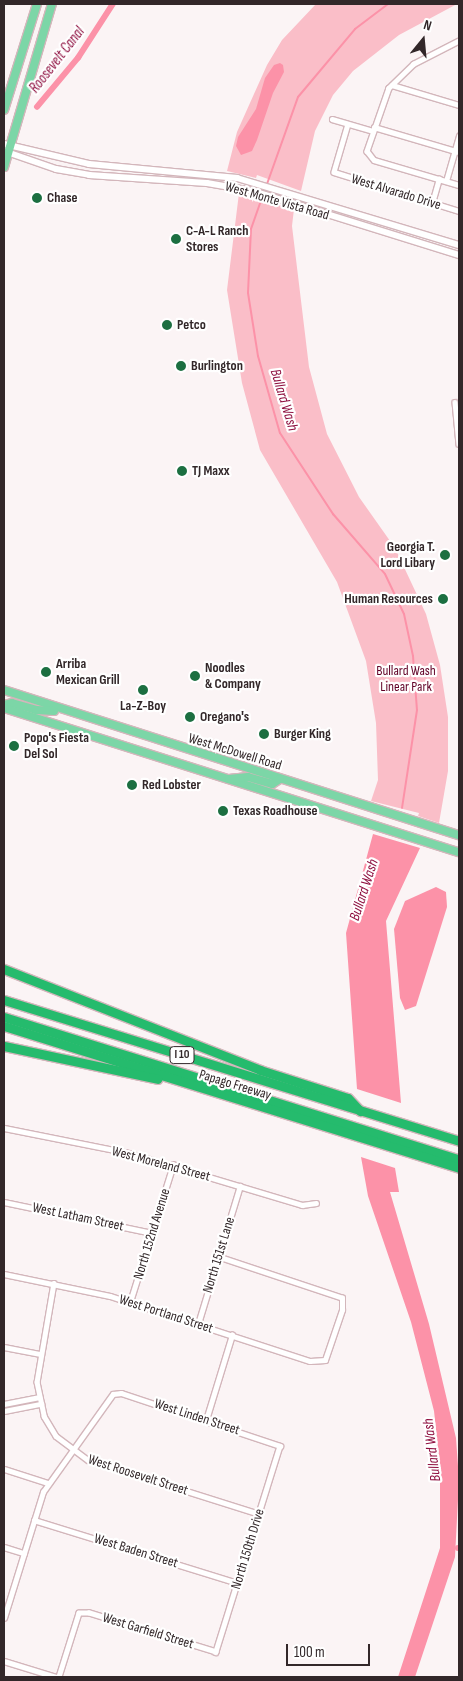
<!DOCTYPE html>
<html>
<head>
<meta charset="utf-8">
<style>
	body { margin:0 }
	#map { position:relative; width:463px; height:1681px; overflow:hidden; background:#fbf4f5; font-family:"Sofia Sans Condensed",sans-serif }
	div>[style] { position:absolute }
	.green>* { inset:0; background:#fabec8 }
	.water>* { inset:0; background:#fc92a8 }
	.stream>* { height:2px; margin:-1px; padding:0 1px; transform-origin:1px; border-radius:1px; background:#fc92a8 }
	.canal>* { height:5.5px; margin:-2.75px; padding:0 2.75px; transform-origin:2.75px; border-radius:2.75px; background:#fc92a8 }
	.roads { filter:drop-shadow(1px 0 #d3b6bb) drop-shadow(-1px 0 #d3b6bb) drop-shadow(0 1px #d3b6bb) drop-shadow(0 -1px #d3b6bb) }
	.street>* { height:4.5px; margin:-2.25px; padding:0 2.25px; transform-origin:2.25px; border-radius:2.25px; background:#fff }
	.secondary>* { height:6px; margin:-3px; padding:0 3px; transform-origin:3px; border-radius:3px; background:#fff }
	.primary>* { height:8px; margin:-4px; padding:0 4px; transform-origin:4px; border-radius:4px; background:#7cd6a7 }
	.highway>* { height:9px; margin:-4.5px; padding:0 4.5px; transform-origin:4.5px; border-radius:4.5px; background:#25bb6d }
	.dots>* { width:14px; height:14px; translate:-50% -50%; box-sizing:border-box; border:2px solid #fff; border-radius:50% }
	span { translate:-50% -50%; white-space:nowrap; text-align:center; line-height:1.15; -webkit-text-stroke:4.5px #fff; paint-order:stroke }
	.shield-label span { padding:1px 4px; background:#fff; border:1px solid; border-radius:4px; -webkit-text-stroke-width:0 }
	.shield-label { font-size:12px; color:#322729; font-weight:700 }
	.street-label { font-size:14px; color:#322729 }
	.poi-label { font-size:14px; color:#322729; font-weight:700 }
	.left { translate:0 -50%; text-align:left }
	.right { translate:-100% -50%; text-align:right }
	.park-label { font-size:14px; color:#610026 }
	.water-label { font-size:15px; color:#8e0f3f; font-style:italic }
	.frame { position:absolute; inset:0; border:5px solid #322729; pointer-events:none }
	.north { position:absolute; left:398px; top:15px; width:50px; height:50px; -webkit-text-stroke:4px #fff; paint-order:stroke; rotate:17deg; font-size:14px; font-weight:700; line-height:20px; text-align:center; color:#322729 }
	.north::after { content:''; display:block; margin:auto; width:18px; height:22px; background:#322729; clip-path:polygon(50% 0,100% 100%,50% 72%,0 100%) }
	.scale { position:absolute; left:286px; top:1644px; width:84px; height:22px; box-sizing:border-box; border:2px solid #322729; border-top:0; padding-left:6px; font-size:15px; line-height:18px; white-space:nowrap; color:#322729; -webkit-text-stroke:4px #fff; paint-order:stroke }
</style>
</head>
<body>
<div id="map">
	<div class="green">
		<i style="clip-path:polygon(316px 4px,457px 4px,399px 35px,353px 71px,333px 95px,315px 131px,301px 191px,257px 175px,256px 178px,227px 171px,237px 132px,267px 65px,282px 40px)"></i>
		<i style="clip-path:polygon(239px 193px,294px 209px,292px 226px,309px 367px,327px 434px,359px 497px,395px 548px,426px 614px,440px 665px,448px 717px,448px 771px,439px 823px,418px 816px,419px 813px,371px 801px,378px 780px,376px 723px,366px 661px,337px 582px,260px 450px,242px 383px,227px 290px)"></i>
	</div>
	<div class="water">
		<i style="clip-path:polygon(280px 63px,283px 65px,284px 72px,273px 93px,257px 140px,252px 151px,241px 155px,236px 146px,238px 137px,256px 109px,265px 78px,274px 65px)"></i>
		<i style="clip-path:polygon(373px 834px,420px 848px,386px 921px,401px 1103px,357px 1089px,346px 933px)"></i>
		<i style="clip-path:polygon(436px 887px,446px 892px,447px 907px,416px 1006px,405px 1010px,400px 998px,394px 929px,405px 901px)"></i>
		<i style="clip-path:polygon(361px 1157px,395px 1168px,399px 1192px,390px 1192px,429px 1324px,456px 1438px,459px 1480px,455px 1557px,415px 1677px,398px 1677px,440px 1548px,440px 1466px,434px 1411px,411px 1322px,368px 1196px)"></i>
	</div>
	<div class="stream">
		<i style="left:267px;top:184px;width:92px;rotate:-70.4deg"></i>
		<i style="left:298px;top:97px;width:89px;rotate:-50deg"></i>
		<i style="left:355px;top:29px;width:41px;rotate:-37.1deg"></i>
		<i style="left:265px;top:189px;width:42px;rotate:109.3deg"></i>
		<i style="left:251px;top:229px;width:64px;rotate:92.7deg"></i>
		<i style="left:248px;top:293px;width:64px;rotate:81deg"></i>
		<i style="left:258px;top:356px;width:80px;rotate:74.1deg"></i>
		<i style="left:280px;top:433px;width:97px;rotate:56.8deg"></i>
		<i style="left:333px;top:514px;width:79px;rotate:49.1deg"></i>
		<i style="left:385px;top:574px;width:44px;rotate:64.6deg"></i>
		<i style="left:404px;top:614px;width:43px;rotate:77.9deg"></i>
		<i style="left:413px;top:656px;width:54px;rotate:85.8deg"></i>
		<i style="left:417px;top:710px;width:99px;rotate:98.7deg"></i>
	</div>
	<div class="canal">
		<i style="left:37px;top:107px;width:64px;rotate:-50.1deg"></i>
		<i style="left:78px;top:58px;width:64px;rotate:-57.1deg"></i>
		<i style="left:458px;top:1548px;width:1px"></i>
	</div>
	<div class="roads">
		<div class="street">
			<i style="left:459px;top:41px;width:51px;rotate:152.9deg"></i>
			<i style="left:414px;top:64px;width:35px;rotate:136deg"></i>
			<i style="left:389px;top:88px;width:67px;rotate:109.2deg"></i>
			<i style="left:367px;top:151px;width:11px;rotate:52deg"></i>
			<i style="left:374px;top:160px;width:89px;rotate:16.4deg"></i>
			<i style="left:392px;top:85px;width:70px;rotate:16.6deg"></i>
			<i style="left:332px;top:119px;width:43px;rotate:16.3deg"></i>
			<i style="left:348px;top:124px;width:50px;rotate:106.3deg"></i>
			<i style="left:334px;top:172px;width:131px;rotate:17.3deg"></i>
			<i style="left:374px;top:127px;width:89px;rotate:16.4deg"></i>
			<i style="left:446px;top:181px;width:47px;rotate:-73.9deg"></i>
			<i style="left:432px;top:203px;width:25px;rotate:-74deg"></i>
			<i style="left:455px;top:402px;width:42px;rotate:84.6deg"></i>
			<i style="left:4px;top:1128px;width:127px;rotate:11.3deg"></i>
			<i style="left:129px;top:1153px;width:181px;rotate:16.7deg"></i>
			<i style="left:302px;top:1205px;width:14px;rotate:-8deg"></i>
			<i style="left:4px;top:1202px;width:151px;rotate:11.8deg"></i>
			<i style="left:4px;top:1274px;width:108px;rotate:11.7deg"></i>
			<i style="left:110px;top:1296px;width:210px;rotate:18deg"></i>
			<i style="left:310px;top:1361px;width:15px;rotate:-4deg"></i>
			<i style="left:325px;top:1360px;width:53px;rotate:-71.2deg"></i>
			<i style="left:342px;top:1310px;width:12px;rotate:-90deg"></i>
			<i style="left:342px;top:1298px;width:130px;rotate:-161.6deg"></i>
			<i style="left:54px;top:1283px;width:100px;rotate:99.7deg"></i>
			<i style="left:37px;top:1382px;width:35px;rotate:78deg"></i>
			<i style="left:44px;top:1416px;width:23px;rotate:59deg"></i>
			<i style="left:56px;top:1436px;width:40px;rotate:37deg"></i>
			<i style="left:88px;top:1460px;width:179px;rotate:17.5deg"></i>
			<i style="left:130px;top:1302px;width:144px;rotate:-72.6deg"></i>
			<i style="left:198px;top:1324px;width:144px;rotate:-73.1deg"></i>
			<i style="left:4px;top:1347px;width:37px;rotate:11deg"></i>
			<i style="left:4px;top:1404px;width:36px;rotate:-11deg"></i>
			<i style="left:4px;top:1411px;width:38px;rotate:-11deg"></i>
			<i style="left:206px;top:1420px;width:89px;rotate:-73deg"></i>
			<i style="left:4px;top:1469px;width:46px;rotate:17.7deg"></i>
			<i style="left:34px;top:1520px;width:214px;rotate:17.2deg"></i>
			<i style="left:4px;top:1547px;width:21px;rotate:17deg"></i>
			<i style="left:4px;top:1618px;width:132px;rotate:-72.8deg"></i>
			<i style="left:43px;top:1492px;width:120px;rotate:-54.5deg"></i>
			<i style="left:113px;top:1394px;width:8px;rotate:-7deg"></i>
			<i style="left:121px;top:1393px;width:168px;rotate:18.4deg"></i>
			<i style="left:280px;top:1446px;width:216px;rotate:107.3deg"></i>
			<i style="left:216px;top:1652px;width:133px;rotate:-162.9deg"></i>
			<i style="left:89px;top:1613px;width:10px;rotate:180deg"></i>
			<i style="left:79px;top:1613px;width:67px;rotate:107.4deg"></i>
			<i style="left:4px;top:1661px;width:54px;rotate:17.1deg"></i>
		</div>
		<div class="secondary">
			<i style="left:4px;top:144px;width:87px;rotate:13.2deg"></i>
			<i style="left:89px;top:164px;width:149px;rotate:5.4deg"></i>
			<i style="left:237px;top:178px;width:232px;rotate:16.8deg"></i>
			<i style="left:4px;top:151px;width:55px;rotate:19.1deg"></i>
			<i style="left:56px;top:169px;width:34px;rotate:10deg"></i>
			<i style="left:89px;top:175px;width:118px;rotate:3.9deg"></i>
			<i style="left:207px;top:183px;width:47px;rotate:9.9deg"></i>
			<i style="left:253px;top:191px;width:216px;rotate:17.3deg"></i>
		</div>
		<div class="primary">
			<i style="left:4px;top:110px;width:111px;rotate:-72.7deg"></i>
			<i style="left:4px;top:167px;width:170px;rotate:-73.6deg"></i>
			<i style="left:4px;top:690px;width:478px;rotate:17.7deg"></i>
			<i style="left:4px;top:705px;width:8px;rotate:-14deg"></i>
			<i style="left:12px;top:703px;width:25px;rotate:16deg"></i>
			<i style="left:36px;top:710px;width:18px;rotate:3deg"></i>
			<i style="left:4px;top:708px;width:477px;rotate:17.6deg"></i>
			<i style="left:229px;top:779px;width:19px;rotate:-6deg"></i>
			<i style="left:248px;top:777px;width:25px;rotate:16deg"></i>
			<i style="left:272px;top:784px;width:9px;rotate:-32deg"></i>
		</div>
		<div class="highway">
			<i style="left:4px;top:969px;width:275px;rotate:21.5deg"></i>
			<i style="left:260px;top:1070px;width:92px;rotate:17.7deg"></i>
			<i style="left:348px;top:1098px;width:18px;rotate:47deg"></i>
			<i style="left:4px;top:1000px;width:476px;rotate:17.2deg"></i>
			<i style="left:4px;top:1017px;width:477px;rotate:17.4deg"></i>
			<i style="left:4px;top:1026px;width:477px;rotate:17.3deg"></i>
			<i style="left:4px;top:1046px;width:157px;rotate:12.1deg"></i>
		</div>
	</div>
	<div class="dots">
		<i style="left:37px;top:198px;background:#1c6f41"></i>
		<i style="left:176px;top:239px;background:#1c6f41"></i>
		<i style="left:167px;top:325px;background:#1c6f41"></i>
		<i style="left:181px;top:366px;background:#1c6f41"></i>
		<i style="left:182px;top:471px;background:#1c6f41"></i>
		<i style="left:445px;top:555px;background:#1c6f41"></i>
		<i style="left:443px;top:599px;background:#1c6f41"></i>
		<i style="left:46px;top:672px;background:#1c6f41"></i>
		<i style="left:195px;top:676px;background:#1c6f41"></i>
		<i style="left:143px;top:690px;background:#1c6f41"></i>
		<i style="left:190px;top:717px;background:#1c6f41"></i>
		<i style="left:264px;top:734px;background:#1c6f41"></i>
		<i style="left:14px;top:746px;background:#1c6f41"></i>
		<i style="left:132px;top:785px;background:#1c6f41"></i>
		<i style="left:223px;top:811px;background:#1c6f41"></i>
	</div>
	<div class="shield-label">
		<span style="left:182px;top:1055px">I 10</span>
	</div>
	<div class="street-label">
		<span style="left:396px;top:192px;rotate:17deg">West Alvarado Drive</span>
		<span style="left:277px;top:201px;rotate:16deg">West Monte Vista Road</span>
		<span style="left:235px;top:752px;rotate:17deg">West McDowell Road</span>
		<span style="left:235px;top:1085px;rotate:17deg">Papago Freeway</span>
		<span style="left:161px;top:1164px;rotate:15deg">West Moreland Street</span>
		<span style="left:78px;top:1217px;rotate:12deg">West Latham Street</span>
		<span style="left:152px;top:1234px;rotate:-73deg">North 152nd Avenue</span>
		<span style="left:219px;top:1255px;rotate:-73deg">North 151st Lane</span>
		<span style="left:166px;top:1314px;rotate:18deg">West Portland Street</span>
		<span style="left:197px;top:1417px;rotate:18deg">West Linden Street</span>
		<span style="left:138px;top:1475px;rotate:18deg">West Roosevelt Street</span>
		<span style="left:248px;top:1549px;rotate:-73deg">North 150th Drive</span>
		<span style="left:136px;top:1551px;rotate:17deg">West Baden Street</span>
		<span style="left:148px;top:1631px;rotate:17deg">West Garfield Street</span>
	</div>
	<div class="poi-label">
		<span class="left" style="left:47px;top:198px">Chase</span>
		<span class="left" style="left:186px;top:239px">C-A-L Ranch<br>Stores</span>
		<span class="left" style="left:177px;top:325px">Petco</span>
		<span class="left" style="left:191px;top:366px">Burlington</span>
		<span class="left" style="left:192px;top:471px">TJ Maxx</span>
		<span class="right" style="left:435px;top:555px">Georgia T.<br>Lord Libary</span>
		<span class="right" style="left:433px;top:599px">Human Resources</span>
		<span class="left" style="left:56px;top:672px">Arriba<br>Mexican Grill</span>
		<span class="left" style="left:205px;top:676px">Noodles<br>&amp; Company</span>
		<span style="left:143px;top:706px">La-Z-Boy</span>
		<span class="left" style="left:200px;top:717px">Oregano's</span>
		<span class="left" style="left:274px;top:734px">Burger King</span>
		<span class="left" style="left:24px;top:746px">Popo's Fiesta<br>Del Sol</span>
		<span class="left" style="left:142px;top:785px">Red Lobster</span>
		<span class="left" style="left:233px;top:811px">Texas Roadhouse</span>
	</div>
	<div class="park-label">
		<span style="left:406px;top:679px">Bullard Wash<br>Linear Park</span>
	</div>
	<div class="water-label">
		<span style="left:57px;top:60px;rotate:-52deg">Roosevelt Canal</span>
		<span style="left:284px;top:400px;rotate:73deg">Bullard Wash</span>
		<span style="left:364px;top:890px;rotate:-72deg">Bullard Wash</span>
		<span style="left:432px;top:1450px;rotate:-97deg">Bullard Wash</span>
	</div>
	<div class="frame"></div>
	<div class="north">N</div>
	<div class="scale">100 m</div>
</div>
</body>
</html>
